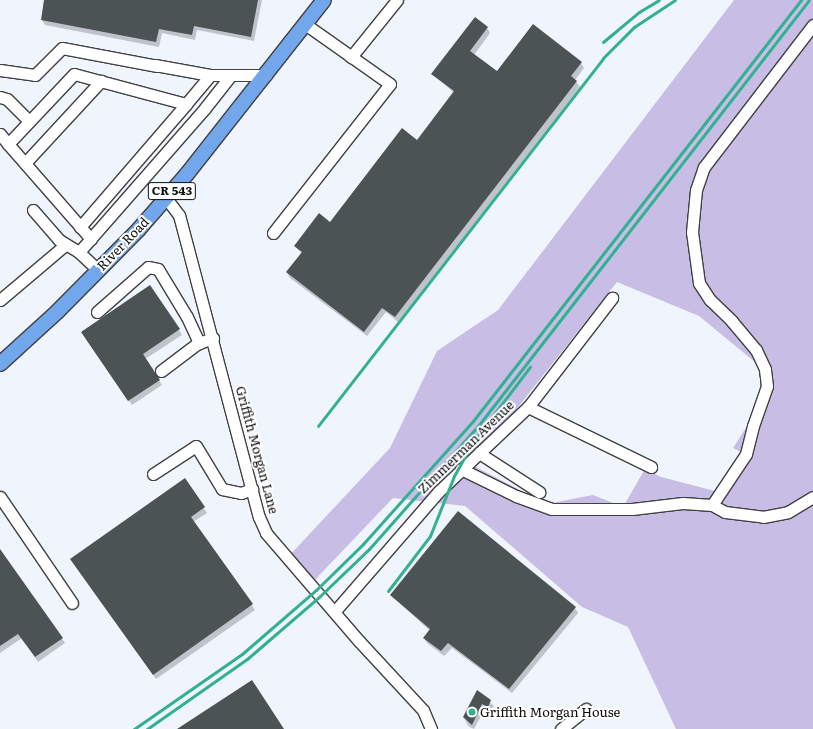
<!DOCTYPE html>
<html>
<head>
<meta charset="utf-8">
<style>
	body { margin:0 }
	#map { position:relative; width:813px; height:729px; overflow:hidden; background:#f0f5fd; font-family:Literata,serif }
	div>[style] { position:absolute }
	.green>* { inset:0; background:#c8bde5 }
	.shadow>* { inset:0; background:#0003 }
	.building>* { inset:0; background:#4b5355 }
	.roads { filter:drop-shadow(1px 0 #414141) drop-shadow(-1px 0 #414141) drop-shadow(0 1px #414141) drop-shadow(0 -1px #414141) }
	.minor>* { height:11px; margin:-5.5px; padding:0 5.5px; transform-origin:5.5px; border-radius:5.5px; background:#fff }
	.major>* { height:14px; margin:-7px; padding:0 7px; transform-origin:7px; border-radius:7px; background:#73a7eb }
	.rail>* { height:3px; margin:-1.5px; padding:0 1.5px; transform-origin:1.5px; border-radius:1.5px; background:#33b092 }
	.dots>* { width:11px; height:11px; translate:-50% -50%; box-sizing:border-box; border:2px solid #fff; border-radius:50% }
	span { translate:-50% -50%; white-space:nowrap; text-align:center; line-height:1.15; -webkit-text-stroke:4px #fff; paint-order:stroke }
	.shield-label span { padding:1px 3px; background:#fff; border:1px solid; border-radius:3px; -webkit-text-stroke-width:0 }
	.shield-label { font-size:12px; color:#0e0e0e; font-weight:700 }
	.street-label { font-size:13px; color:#0e0e0e }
	.poi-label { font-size:13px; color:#0e0e0e }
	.left { translate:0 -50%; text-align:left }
</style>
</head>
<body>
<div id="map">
	<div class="green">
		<i style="clip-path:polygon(evenodd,734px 0,813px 0,813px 729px,676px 729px,628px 627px,582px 607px,465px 506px,393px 498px,310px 585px,287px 558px,390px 448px,437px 351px,498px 310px,734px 0,617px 282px,699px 316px,761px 367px,764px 382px,747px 426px,733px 448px,743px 453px,715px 491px,661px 477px,645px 469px,623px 507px,593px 495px,546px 504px,476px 467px,470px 461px,469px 455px,511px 416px,617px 282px)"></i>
	</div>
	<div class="shadow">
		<i style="clip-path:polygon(44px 0,262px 0,254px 41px,197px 30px,195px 40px,162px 33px,159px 47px,45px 25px,42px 20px)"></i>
		<i style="clip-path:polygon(487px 28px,490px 33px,474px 55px,497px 72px,581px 63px,584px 68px,575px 80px,580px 87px,398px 322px,386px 312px,367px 336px,290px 278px,287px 273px,302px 254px,295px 246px,330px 223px,417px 141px,454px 93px,433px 74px)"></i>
		<i style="clip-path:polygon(179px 330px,182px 335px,145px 359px,162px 385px,132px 405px,85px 337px)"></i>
		<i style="clip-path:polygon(184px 480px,207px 513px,193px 522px,255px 610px,156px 679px,74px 564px)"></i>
		<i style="clip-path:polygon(0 550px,65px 643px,38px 662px,22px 638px,0 653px)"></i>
		<i style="clip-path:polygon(391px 595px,575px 608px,578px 613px,512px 693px,452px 648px,444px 656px,427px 643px,424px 638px,430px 631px)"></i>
		<i style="clip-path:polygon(477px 691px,494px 706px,491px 711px,485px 709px,474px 729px,468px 726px,464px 717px)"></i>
	</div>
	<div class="building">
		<i style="clip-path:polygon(44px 0,258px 0,251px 37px,194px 26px,192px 35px,159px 29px,156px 42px,41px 20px)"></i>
		<i style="clip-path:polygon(475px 17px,488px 27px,470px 51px,497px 71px,533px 24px,582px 62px,571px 76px,577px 81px,395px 317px,382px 308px,364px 332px,286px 272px,302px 252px,294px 246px,319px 213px,330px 222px,402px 128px,417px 140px,454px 91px,431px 74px)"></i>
		<i style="clip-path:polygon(150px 285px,180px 329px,143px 354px,160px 380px,128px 401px,81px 332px)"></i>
		<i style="clip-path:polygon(185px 478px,205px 507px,191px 517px,253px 604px,153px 675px,70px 559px)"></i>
		<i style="clip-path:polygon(458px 511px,576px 607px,509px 689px,448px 643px,441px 651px,423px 638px,430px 629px,390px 595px)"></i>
		<i style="clip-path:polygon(0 549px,63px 638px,35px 657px,18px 634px,0 646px)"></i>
		<i style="clip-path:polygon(252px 680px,284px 729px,177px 729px)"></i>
		<i style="clip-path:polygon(477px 690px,491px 700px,488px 707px,482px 704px,472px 725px,463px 717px)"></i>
	</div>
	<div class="roads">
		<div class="minor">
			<i style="left:351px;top:57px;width:73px;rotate:-51.1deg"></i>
			<i style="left:155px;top:65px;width:56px;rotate:10.3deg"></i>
			<i style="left:210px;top:75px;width:56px"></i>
			<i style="left:0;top:70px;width:35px;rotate:8deg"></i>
			<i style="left:35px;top:75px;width:38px;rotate:-45deg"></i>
			<i style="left:62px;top:48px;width:97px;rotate:10.7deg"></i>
			<i style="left:0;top:97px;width:7px;rotate:16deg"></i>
			<i style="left:7px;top:99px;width:31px;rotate:45deg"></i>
			<i style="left:0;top:134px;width:13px;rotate:51deg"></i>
			<i style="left:25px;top:163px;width:112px;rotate:-47.2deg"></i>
			<i style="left:166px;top:198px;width:21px;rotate:53deg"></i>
			<i style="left:179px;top:215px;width:312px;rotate:75.2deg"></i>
			<i style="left:259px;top:517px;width:17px;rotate:66deg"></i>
			<i style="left:266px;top:533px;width:143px;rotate:49.3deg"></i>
			<i style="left:359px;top:641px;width:94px;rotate:47.2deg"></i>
			<i style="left:423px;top:710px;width:21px;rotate:67deg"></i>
			<i style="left:33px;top:210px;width:40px;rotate:49deg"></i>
			<i style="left:59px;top:240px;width:23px;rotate:31deg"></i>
			<i style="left:80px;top:227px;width:162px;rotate:-49.2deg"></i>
			<i style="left:273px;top:233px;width:189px;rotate:-51.9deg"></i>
			<i style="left:390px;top:84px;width:104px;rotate:-144.8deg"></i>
			<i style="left:91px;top:239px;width:126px;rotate:-131.1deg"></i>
			<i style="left:8px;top:144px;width:96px;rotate:-46.7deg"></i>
			<i style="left:74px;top:74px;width:116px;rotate:15deg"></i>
			<i style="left:186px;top:104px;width:38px;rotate:-50deg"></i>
			<i style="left:98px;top:270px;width:26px;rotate:-137deg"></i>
			<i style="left:79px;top:252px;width:191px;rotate:-48.8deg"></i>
			<i style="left:205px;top:108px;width:42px;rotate:-51.8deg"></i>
			<i style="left:0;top:300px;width:85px;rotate:-40.2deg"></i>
			<i style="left:97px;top:312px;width:68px;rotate:-41.4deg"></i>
			<i style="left:148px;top:267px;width:10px;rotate:11deg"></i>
			<i style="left:158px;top:269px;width:56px;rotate:58.9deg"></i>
			<i style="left:187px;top:317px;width:29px;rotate:65deg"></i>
			<i style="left:199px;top:343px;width:15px;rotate:-20deg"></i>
			<i style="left:161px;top:371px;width:46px;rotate:-37.1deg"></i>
			<i style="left:528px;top:407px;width:137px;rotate:26deg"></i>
			<i style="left:479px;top:453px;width:72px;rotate:33deg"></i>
			<i style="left:461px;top:469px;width:61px;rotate:26.1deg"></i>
			<i style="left:516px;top:496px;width:38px;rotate:20deg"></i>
			<i style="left:552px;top:509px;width:80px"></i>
			<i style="left:632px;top:509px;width:51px;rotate:-6.7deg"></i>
			<i style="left:683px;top:503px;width:29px;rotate:4deg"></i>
			<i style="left:712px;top:505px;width:61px;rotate:-56.3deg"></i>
			<i style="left:746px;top:454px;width:29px;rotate:-76deg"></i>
			<i style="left:753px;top:426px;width:42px;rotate:-70.7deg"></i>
			<i style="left:767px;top:386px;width:17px;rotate:-97deg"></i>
			<i style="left:765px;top:369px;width:21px;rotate:-115deg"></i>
			<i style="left:756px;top:350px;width:38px;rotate:-130deg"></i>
			<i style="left:732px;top:321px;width:30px;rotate:-136deg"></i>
			<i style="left:710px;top:300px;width:20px;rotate:-123deg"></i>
			<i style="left:699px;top:283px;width:51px;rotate:-97.8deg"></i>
			<i style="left:692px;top:232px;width:42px;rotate:-84.6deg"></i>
			<i style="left:696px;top:190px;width:24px;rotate:-71deg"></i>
			<i style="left:704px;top:167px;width:179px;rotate:-52.5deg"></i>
			<i style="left:153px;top:474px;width:51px;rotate:-33.1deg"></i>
			<i style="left:196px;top:446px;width:50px;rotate:58.8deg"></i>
			<i style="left:222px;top:489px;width:19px;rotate:12deg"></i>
			<i style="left:241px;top:493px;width:12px;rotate:-20deg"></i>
			<i style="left:0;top:497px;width:128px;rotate:55.8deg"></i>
			<i style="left:712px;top:505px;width:15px;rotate:28deg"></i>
			<i style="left:725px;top:512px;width:38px;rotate:7deg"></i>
			<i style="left:763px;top:517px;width:25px;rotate:-11deg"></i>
			<i style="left:788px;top:512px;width:29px;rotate:-31deg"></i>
			<i style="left:335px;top:611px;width:157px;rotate:-49.1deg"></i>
			<i style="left:438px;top:492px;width:124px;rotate:-43.4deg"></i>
			<i style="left:528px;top:407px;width:138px;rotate:-52.4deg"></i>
			<i style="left:561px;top:729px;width:32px;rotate:-39deg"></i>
		</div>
		<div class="major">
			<i style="left:0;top:364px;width:77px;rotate:-42.4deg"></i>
			<i style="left:57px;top:312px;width:117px;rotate:-45.3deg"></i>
			<i style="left:139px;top:229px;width:73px;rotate:-48.9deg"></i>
			<i style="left:187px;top:174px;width:221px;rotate:-51.8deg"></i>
		</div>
	</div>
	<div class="rail">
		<i style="left:603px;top:42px;width:47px;rotate:-39.8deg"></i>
		<i style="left:639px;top:12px;width:23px;rotate:-31deg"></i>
		<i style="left:318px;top:426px;width:465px;rotate:-52.2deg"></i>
		<i style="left:603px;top:58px;width:44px;rotate:-45deg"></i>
		<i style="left:634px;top:27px;width:49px;rotate:-33.4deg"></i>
		<i style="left:388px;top:591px;width:69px;rotate:-52.6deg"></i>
		<i style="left:430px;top:536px;width:65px;rotate:-68.2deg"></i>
		<i style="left:454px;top:476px;width:38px;rotate:-61deg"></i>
		<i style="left:472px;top:443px;width:96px;rotate:-52.7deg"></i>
		<i style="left:134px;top:729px;width:131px;rotate:-34.8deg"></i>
		<i style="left:242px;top:654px;width:98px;rotate:-40.9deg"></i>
		<i style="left:316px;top:590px;width:66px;rotate:-44.4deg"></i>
		<i style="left:363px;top:544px;width:165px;rotate:-48.2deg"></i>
		<i style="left:473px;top:421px;width:534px;rotate:-52.08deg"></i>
		<i style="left:147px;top:729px;width:122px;rotate:-35deg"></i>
		<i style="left:247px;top:659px;width:96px;rotate:-40.8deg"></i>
		<i style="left:320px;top:596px;width:68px;rotate:-43.8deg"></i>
		<i style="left:369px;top:549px;width:164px;rotate:-48.5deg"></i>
		<i style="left:478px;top:426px;width:539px;rotate:-52.15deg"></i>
	</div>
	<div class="dots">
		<i style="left:472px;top:712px;background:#33b092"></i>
	</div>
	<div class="shield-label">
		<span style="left:172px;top:191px">CR 543</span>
	</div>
	<div class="street-label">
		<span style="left:123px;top:244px;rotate:-46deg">River Road</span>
		<span style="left:466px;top:447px;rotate:-44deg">Zimmerman Avenue</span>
		<span style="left:257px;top:450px;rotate:75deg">Griffith Morgan Lane</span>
	</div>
	<div class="poi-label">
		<span class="left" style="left:480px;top:712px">Griffith Morgan House</span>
	</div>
</div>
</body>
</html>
